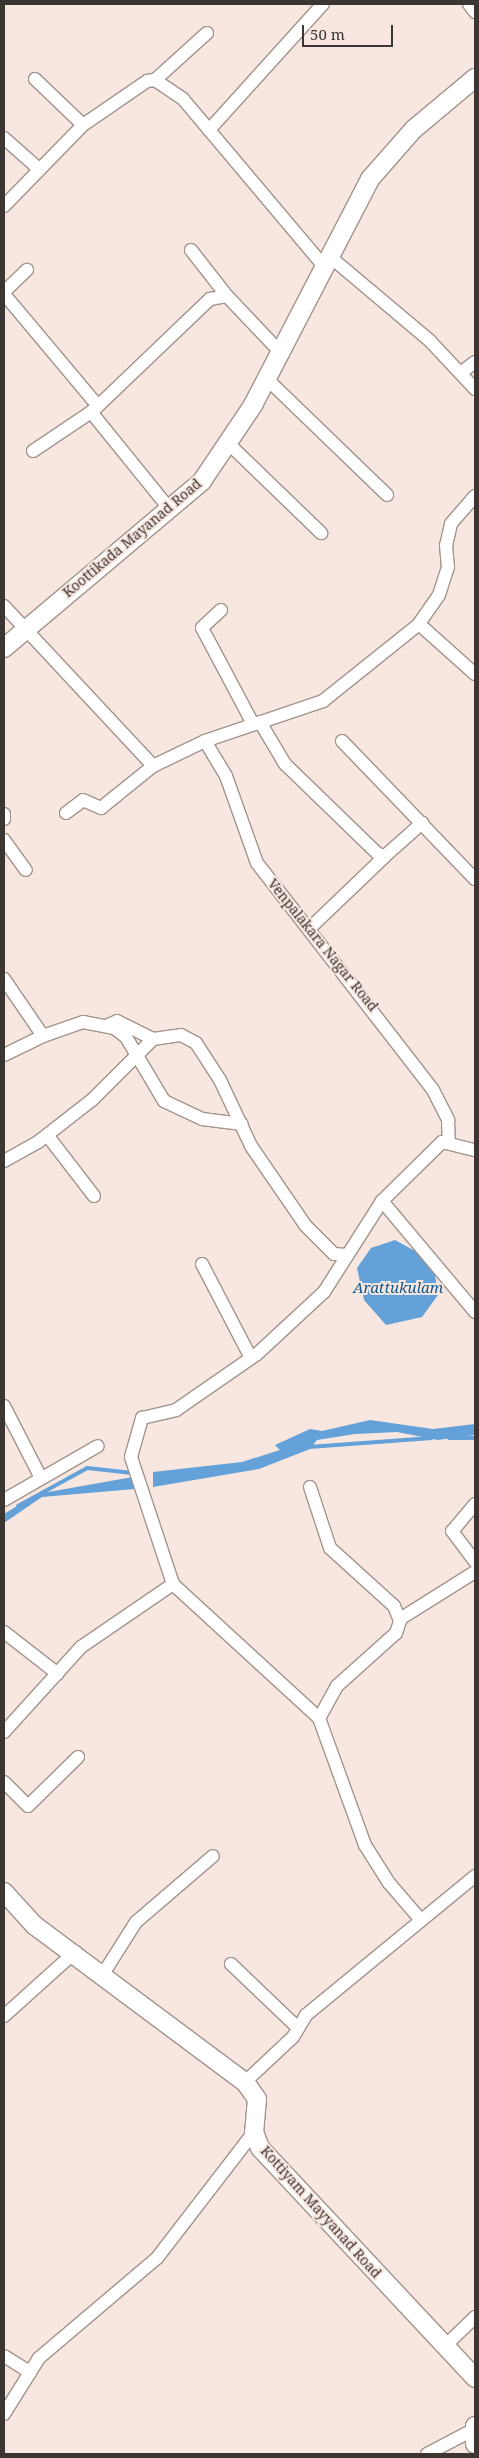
<!DOCTYPE html>
<html>
<head>
<meta charset="utf-8">
<style>
	body { margin:0 }
	#map { position:relative; width:479px; height:2458px; overflow:hidden; background:#f7e7e0; font-family:"Noto Serif",serif }
	div>[style] { position:absolute }
	.water>* { inset:0; background:#63a1d8 }
	.stream>* { height:4px; margin:-2px; padding:0 2px; transform-origin:2px; border-radius:2px; background:#63a1d8 }
	.roads { filter:drop-shadow(1px 0 #a2948d) drop-shadow(-1px 0 #a2948d) drop-shadow(0 1px #a2948d) drop-shadow(0 -1px #a2948d) }
	.minor>* { height:12px; margin:-6px; padding:0 6px; transform-origin:6px; border-radius:6px; background:#fff }
	.secondary>* { height:18px; margin:-9px; padding:0 9px; transform-origin:9px; border-radius:9px; background:#fff }
	span { translate:-50% -50%; white-space:nowrap; text-align:center; line-height:1.15; -webkit-text-stroke:4px #f7e7e0; paint-order:stroke }
	.street-label { font-size:14px; color:#3c3633 }
	.water-label { font-size:15px; color:#0f568a; font-style:italic }
	.frame { position:absolute; inset:0; border:5px solid #3c3633; pointer-events:none }
	.scale { position:absolute; left:302px; top:25px; width:91px; height:22px; box-sizing:border-box; border:2px solid #3c3633; border-top:0; padding-left:6px; font-size:15px; line-height:18px; white-space:nowrap; color:#3c3633; -webkit-text-stroke:4px #f7e7e0; paint-order:stroke }
</style>
</head>
<body>
<div id="map">
	<div class="water">
		<i style="clip-path:polygon(395px 1240px,415px 1251px,435px 1275px,438px 1295px,422px 1317px,386px 1325px,364px 1300px,357px 1268px,371px 1248px)"></i>
		<i style="clip-path:polygon(370px 1420px,433px 1429px,475px 1424px,475px 1435px,438px 1440px,397px 1432px,355px 1434px,317px 1440px,310px 1449px,259px 1469px,153px 1487px,153px 1472px,242px 1462px,280px 1450px,275px 1445px,310px 1429px,322px 1431px)"></i>
		<i style="clip-path:polygon(144px 1475px,146px 1488px,42px 1497px,4px 1523px,4px 1514px,37px 1494px)"></i>
	</div>
	<div class="stream">
		<i style="left:449px;top:1438px;width:26px"></i>
		<i style="left:309px;top:1447px;width:123px;rotate:-4.2deg"></i>
		<i style="left:18px;top:1506px;width:79px;rotate:-28.8deg"></i>
		<i style="left:87px;top:1468px;width:46px;rotate:6.2deg"></i>
	</div>
	<div class="roads">
		<div class="minor">
			<i style="left:469px;top:4px;width:10px;rotate:53deg"></i>
			<i style="left:35px;top:79px;width:66px;rotate:43.8deg"></i>
			<i style="left:155px;top:80px;width:70px;rotate:-42.1deg"></i>
			<i style="left:209px;top:130px;width:170px;rotate:-47.9deg"></i>
			<i style="left:4px;top:138px;width:47px;rotate:41.5deg"></i>
			<i style="left:4px;top:206px;width:113px;rotate:-45.7deg"></i>
			<i style="left:83px;top:125px;width:78px;rotate:-34.5deg"></i>
			<i style="left:147px;top:81px;width:8px;rotate:-7deg"></i>
			<i style="left:155px;top:80px;width:34px;rotate:34deg"></i>
			<i style="left:183px;top:99px;width:217px;rotate:49.9deg"></i>
			<i style="left:191px;top:250px;width:58px;rotate:52deg"></i>
			<i style="left:328px;top:255px;width:133px;rotate:40.1deg"></i>
			<i style="left:430px;top:341px;width:66px;rotate:46.8deg"></i>
			<i style="left:4px;top:292px;width:32px;rotate:-44deg"></i>
			<i style="left:4px;top:294px;width:146px;rotate:50deg"></i>
			<i style="left:98px;top:406px;width:9px;rotate:139deg"></i>
			<i style="left:91px;top:412px;width:122px;rotate:51deg"></i>
			<i style="left:462px;top:372px;width:16px;rotate:-38deg"></i>
			<i style="left:267px;top:379px;width:167px;rotate:44deg"></i>
			<i style="left:98px;top:406px;width:155px;rotate:-43.7deg"></i>
			<i style="left:210px;top:299px;width:17px;rotate:-10deg"></i>
			<i style="left:227px;top:296px;width:79px;rotate:46.5deg"></i>
			<i style="left:230px;top:445px;width:127px;rotate:44deg"></i>
			<i style="left:33px;top:451px;width:70px;rotate:-33.9deg"></i>
			<i style="left:475px;top:496px;width:37px;rotate:131deg"></i>
			<i style="left:451px;top:524px;width:22px;rotate:103deg"></i>
			<i style="left:446px;top:545px;width:22px;rotate:85deg"></i>
			<i style="left:448px;top:567px;width:29px;rotate:108deg"></i>
			<i style="left:439px;top:595px;width:35px;rotate:125deg"></i>
			<i style="left:419px;top:624px;width:75px;rotate:41.8deg"></i>
			<i style="left:4px;top:606px;width:219px;rotate:47deg"></i>
			<i style="left:153px;top:766px;width:58px;rotate:-25.7deg"></i>
			<i style="left:205px;top:741px;width:125px;rotate:-18.7deg"></i>
			<i style="left:323px;top:701px;width:123px;rotate:-38.7deg"></i>
			<i style="left:221px;top:610px;width:26px;rotate:137deg"></i>
			<i style="left:202px;top:628px;width:109px;rotate:62deg"></i>
			<i style="left:260px;top:722px;width:49px;rotate:59.2deg"></i>
			<i style="left:285px;top:764px;width:129px;rotate:44.1deg"></i>
			<i style="left:378px;top:854px;width:7px;rotate:16deg"></i>
			<i style="left:385px;top:856px;width:50px;rotate:-41.7deg"></i>
			<i style="left:205px;top:741px;width:41px;rotate:59deg"></i>
			<i style="left:226px;top:776px;width:92px;rotate:70.4deg"></i>
			<i style="left:257px;top:863px;width:287px;rotate:52.2deg"></i>
			<i style="left:433px;top:1090px;width:34px;rotate:63deg"></i>
			<i style="left:448px;top:1120px;width:23px;rotate:88deg"></i>
			<i style="left:342px;top:741px;width:192px;rotate:46.1deg"></i>
			<i style="left:66px;top:813px;width:21px;rotate:-37deg"></i>
			<i style="left:83px;top:800px;width:20px;rotate:24deg"></i>
			<i style="left:101px;top:808px;width:67px;rotate:-38.9deg"></i>
			<i style="left:4px;top:814px;width:5px;rotate:90deg"></i>
			<i style="left:4px;top:840px;width:37px;rotate:54deg"></i>
			<i style="left:309px;top:929px;width:105px;rotate:-43.8deg"></i>
			<i style="left:4px;top:979px;width:69px;rotate:55.6deg"></i>
			<i style="left:43px;top:1036px;width:43px;rotate:154deg"></i>
			<i style="left:106px;top:1026px;width:12px;rotate:-24deg"></i>
			<i style="left:117px;top:1021px;width:40px;rotate:26.6deg"></i>
			<i style="left:153px;top:1039px;width:28px;rotate:-8deg"></i>
			<i style="left:181px;top:1035px;width:17px;rotate:28deg"></i>
			<i style="left:196px;top:1043px;width:44px;rotate:57deg"></i>
			<i style="left:220px;top:1080px;width:73px;rotate:64.8deg"></i>
			<i style="left:251px;top:1146px;width:96px;rotate:55.6deg"></i>
			<i style="left:305px;top:1225px;width:41px;rotate:45deg"></i>
			<i style="left:334px;top:1254px;width:13px;rotate:4deg"></i>
			<i style="left:43px;top:1036px;width:42px;rotate:-19.3deg"></i>
			<i style="left:83px;top:1022px;width:32px;rotate:11deg"></i>
			<i style="left:114px;top:1028px;width:15px;rotate:37deg"></i>
			<i style="left:126px;top:1037px;width:74px;rotate:59.3deg"></i>
			<i style="left:164px;top:1101px;width:42px;rotate:25.3deg"></i>
			<i style="left:202px;top:1119px;width:40px;rotate:7.1deg"></i>
			<i style="left:47px;top:1135px;width:77px;rotate:52.4deg"></i>
			<i style="left:4px;top:1161px;width:39px;rotate:-29deg"></i>
			<i style="left:38px;top:1142px;width:70px;rotate:-38deg"></i>
			<i style="left:93px;top:1099px;width:85px;rotate:-45deg"></i>
			<i style="left:382px;top:1201px;width:145px;rotate:50deg"></i>
			<i style="left:202px;top:1264px;width:106px;rotate:62.5deg"></i>
			<i style="left:4px;top:1406px;width:79px;rotate:62.8deg"></i>
			<i style="left:310px;top:1487px;width:64px;rotate:71.8deg"></i>
			<i style="left:330px;top:1548px;width:86px;rotate:42.2deg"></i>
			<i style="left:394px;top:1606px;width:16px;rotate:68deg"></i>
			<i style="left:400px;top:1621px;width:13px;rotate:108deg"></i>
			<i style="left:396px;top:1633px;width:79px;rotate:138.1deg"></i>
			<i style="left:337px;top:1686px;width:37px;rotate:119deg"></i>
			<i style="left:4px;top:1500px;width:108px;rotate:-29.9deg"></i>
			<i style="left:475px;top:1504px;width:35px;rotate:130deg"></i>
			<i style="left:452px;top:1531px;width:39px;rotate:53deg"></i>
			<i style="left:400px;top:1619px;width:89px;rotate:-32.1deg"></i>
			<i style="left:4px;top:1632px;width:68px;rotate:37.9deg"></i>
			<i style="left:4px;top:1732px;width:115px;rotate:-47.8deg"></i>
			<i style="left:81px;top:1647px;width:112px;rotate:-34.4deg"></i>
			<i style="left:4px;top:1782px;width:34px;rotate:45deg"></i>
			<i style="left:28px;top:1806px;width:70px;rotate:-44.4deg"></i>
			<i style="left:420px;top:1919px;width:48px;rotate:-130.7deg"></i>
			<i style="left:389px;top:1883px;width:45px;rotate:-122.3deg"></i>
			<i style="left:365px;top:1845px;width:135px;rotate:-109.9deg"></i>
			<i style="left:319px;top:1718px;width:198px;rotate:-137.5deg"></i>
			<i style="left:173px;top:1584px;width:134px;rotate:-108.3deg"></i>
			<i style="left:131px;top:1457px;width:41px;rotate:-74.2deg"></i>
			<i style="left:142px;top:1418px;width:35px;rotate:-13deg"></i>
			<i style="left:176px;top:1410px;width:98px;rotate:-34.7deg"></i>
			<i style="left:257px;top:1354px;width:91px;rotate:-42.8deg"></i>
			<i style="left:324px;top:1292px;width:108px;rotate:-57.5deg"></i>
			<i style="left:382px;top:1201px;width:84px;rotate:-44.5deg"></i>
			<i style="left:442px;top:1142px;width:34px;rotate:14deg"></i>
			<i style="left:231px;top:1964px;width:93px;rotate:43.7deg"></i>
			<i style="left:103px;top:1974px;width:62px;rotate:-57.6deg"></i>
			<i style="left:136px;top:1922px;width:101px;rotate:-40.6deg"></i>
			<i style="left:4px;top:2016px;width:96px;rotate:-42deg"></i>
			<i style="left:245px;top:2082px;width:66px;rotate:-43.2deg"></i>
			<i style="left:293px;top:2037px;width:26px;rotate:-59deg"></i>
			<i style="left:306px;top:2015px;width:219px;rotate:-39.4deg"></i>
			<i style="left:445px;top:2346px;width:42px;rotate:-44deg"></i>
			<i style="left:4px;top:2356px;width:31px;rotate:32deg"></i>
			<i style="left:4px;top:2414px;width:66px;rotate:-58deg"></i>
			<i style="left:39px;top:2358px;width:155px;rotate:-40.3deg"></i>
			<i style="left:157px;top:2258px;width:159px;rotate:-52.4deg"></i>
			<i style="left:427px;top:2454px;width:52px;rotate:-27.6deg"></i>
		</div>
		<div class="secondary">
			<i style="left:4px;top:648px;width:259px;rotate:-40.1deg"></i>
			<i style="left:202px;top:481px;width:92px;rotate:-56.1deg"></i>
			<i style="left:253px;top:405px;width:254px;rotate:-62.6deg"></i>
			<i style="left:370px;top:179px;width:67px;rotate:-48.7deg"></i>
			<i style="left:414px;top:129px;width:80px;rotate:-39.9deg"></i>
			<i style="left:4px;top:1892px;width:45px;rotate:47.7deg"></i>
			<i style="left:34px;top:1925px;width:263px;rotate:36.7deg"></i>
			<i style="left:245px;top:2082px;width:21px;rotate:55deg"></i>
			<i style="left:257px;top:2099px;width:33px;rotate:95deg"></i>
			<i style="left:254px;top:2132px;width:17px;rotate:69deg"></i>
			<i style="left:260px;top:2148px;width:315px;rotate:46.9deg"></i>
			<i style="left:475px;top:2426px;width:18px;rotate:90deg"></i>
		</div>
	</div>
	<div class="street-label">
		<span style="left:132px;top:538px;rotate:-40deg">Koottikada Mayanad Road</span>
		<span style="left:323px;top:945px;rotate:51deg">Venpalakara Nagar Road</span>
		<span style="left:321px;top:2212px;rotate:48deg">Kottiyam Mayyanad Road</span>
	</div>
	<div class="water-label">
		<span style="left:398px;top:1288px">Arattukulam</span>
	</div>
	<div class="frame"></div>
	<div class="scale">50 m</div>
</div>
</body>
</html>
